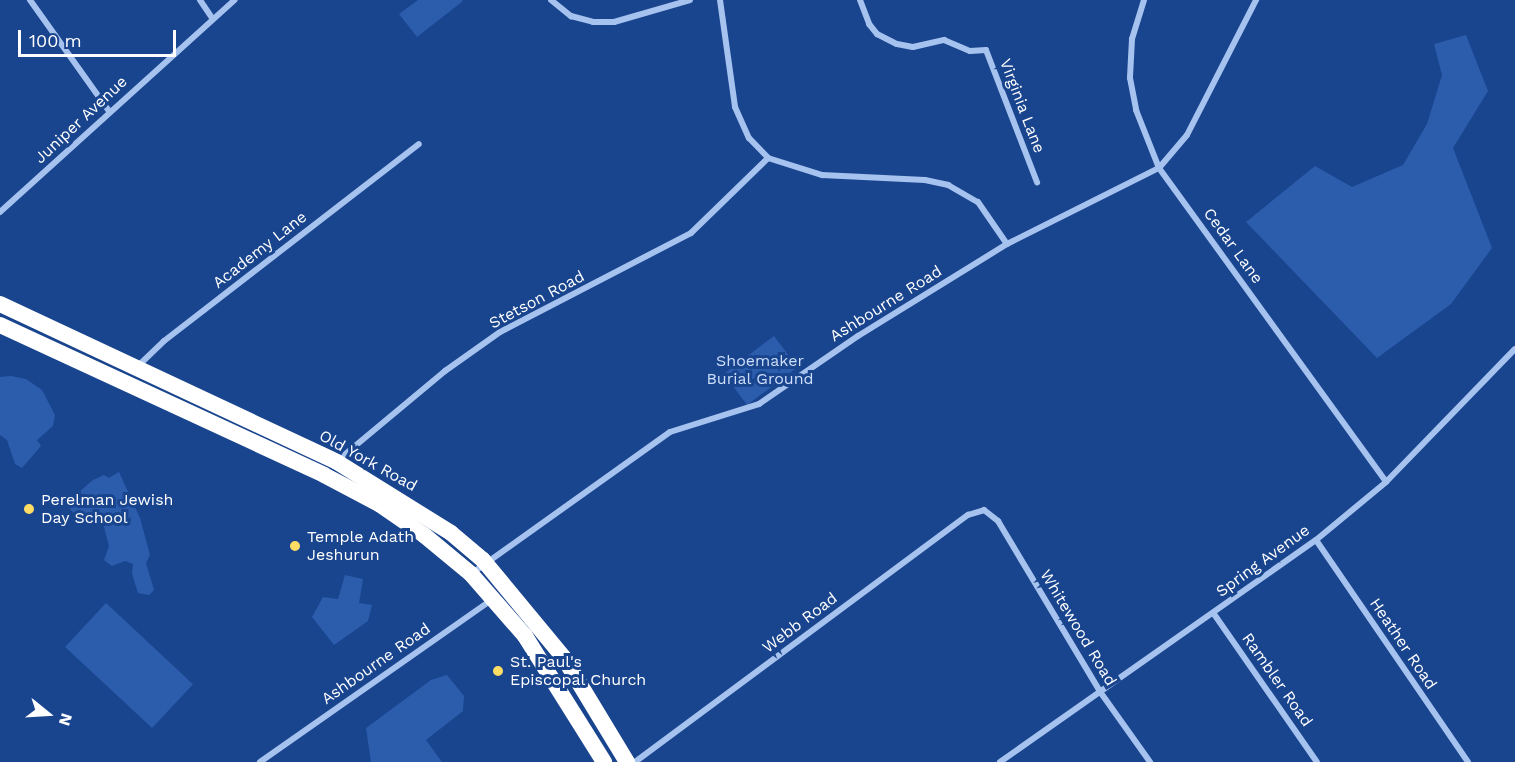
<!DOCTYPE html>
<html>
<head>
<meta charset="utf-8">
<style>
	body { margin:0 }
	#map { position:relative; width:1515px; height:762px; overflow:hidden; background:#19448e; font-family:"Work Sans",sans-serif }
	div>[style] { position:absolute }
	.green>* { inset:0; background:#2c5dad; transform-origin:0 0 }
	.street>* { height:6px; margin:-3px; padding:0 3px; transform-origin:3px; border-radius:3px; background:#a6c2ee }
	.highway>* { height:16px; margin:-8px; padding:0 8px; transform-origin:8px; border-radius:8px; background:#fff }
	.dots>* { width:16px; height:16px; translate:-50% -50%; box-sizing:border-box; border:3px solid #19448e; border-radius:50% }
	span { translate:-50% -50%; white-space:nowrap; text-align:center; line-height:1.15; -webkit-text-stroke:6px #19448e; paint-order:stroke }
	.street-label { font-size:16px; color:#fff }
	.park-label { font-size:16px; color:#cddefa }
	.poi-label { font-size:16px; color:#fff }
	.left { translate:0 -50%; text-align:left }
	.north { position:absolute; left:18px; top:684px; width:60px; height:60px; -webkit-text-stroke:4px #19448e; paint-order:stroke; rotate:108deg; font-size:16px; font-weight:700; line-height:24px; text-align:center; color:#fff }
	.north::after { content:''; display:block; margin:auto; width:21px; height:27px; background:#fff; clip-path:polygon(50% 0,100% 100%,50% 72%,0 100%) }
	.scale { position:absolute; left:18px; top:30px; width:158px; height:27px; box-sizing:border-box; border:3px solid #fff; border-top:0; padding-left:8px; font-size:18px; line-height:21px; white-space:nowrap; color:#fff; -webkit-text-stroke:4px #19448e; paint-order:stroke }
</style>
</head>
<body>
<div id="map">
	<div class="green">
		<i style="clip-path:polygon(418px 0,462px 0,463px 1px,417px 37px,399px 14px)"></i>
		<i style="clip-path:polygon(1466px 35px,1488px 91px,1453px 148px,1492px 248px,1451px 304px,1377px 358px,1246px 222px,1315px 166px,1352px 187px,1403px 165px,1427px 124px,1442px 75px,1434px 44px)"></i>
		<i style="left:774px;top:336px;width:39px;height:63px;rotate:53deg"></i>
		<i style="clip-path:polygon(11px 376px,26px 379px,42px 390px,55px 415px,53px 426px,37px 440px,41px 446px,22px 468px,15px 464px,7px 440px,0 435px,0 377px)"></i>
		<i style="clip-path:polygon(119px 472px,140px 518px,150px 555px,146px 563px,154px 590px,149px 595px,138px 593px,132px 574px,133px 564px,125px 561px,112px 566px,104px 560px,109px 546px,103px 523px,73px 513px,66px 503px,93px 480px,104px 475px,109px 478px)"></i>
		<i style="clip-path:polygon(345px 575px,363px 579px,359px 603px,372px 605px,368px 621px,334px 645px,312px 617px,323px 597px,338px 599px)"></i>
		<i style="left:106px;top:603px;width:119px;height:60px;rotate:43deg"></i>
		<i style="clip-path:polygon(447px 675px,464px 696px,463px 711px,426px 740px,442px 762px,371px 762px,366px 728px,431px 680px)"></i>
	</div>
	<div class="street">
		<i style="left:30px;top:0;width:136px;rotate:54.6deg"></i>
		<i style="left:200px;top:0;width:23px;rotate:56deg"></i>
		<i style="left:551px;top:0;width:26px;rotate:39deg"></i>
		<i style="left:571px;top:16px;width:23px;rotate:15deg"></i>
		<i style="left:593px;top:22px;width:21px"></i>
		<i style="left:614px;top:22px;width:79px;rotate:-16.1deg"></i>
		<i style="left:720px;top:0;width:108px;rotate:82deg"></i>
		<i style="left:735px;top:107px;width:34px;rotate:66deg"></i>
		<i style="left:749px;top:138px;width:28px;rotate:46deg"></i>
		<i style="left:768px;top:158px;width:57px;rotate:17.5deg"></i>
		<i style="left:822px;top:175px;width:103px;rotate:2.8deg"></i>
		<i style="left:925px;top:180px;width:24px;rotate:12deg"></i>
		<i style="left:948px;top:185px;width:34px;rotate:30deg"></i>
		<i style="left:978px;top:202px;width:51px;rotate:55.4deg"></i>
		<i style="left:860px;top:0;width:26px;rotate:69deg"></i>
		<i style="left:869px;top:24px;width:13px;rotate:51deg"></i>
		<i style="left:877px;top:34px;width:22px;rotate:27deg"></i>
		<i style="left:897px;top:44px;width:16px;rotate:11deg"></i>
		<i style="left:913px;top:47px;width:32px;rotate:-13deg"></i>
		<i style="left:944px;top:40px;width:28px;rotate:23deg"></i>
		<i style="left:970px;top:51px;width:16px;rotate:-4deg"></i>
		<i style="left:986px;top:50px;width:142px;rotate:68.9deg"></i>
		<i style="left:1144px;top:0;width:41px;rotate:107.1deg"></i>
		<i style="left:1132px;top:39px;width:39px;rotate:93deg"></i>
		<i style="left:1130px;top:78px;width:33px;rotate:79deg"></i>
		<i style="left:1136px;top:110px;width:62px;rotate:68.4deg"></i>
		<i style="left:1159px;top:168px;width:387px;rotate:54.1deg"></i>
		<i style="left:0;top:212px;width:316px;rotate:-42.1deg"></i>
		<i style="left:137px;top:367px;width:37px;rotate:-44deg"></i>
		<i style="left:164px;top:341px;width:322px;rotate:-37.7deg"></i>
		<i style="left:337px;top:461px;width:141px;rotate:-39.8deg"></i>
		<i style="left:445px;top:371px;width:67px;rotate:-35.3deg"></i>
		<i style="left:500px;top:332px;width:215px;rotate:-27.4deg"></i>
		<i style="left:691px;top:233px;width:107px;rotate:-44.2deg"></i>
		<i style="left:1316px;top:540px;width:269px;rotate:55.6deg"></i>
		<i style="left:471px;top:574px;width:244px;rotate:-35.5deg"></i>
		<i style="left:670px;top:432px;width:93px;rotate:-17.5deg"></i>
		<i style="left:759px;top:404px;width:120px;rotate:-34.5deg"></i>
		<i style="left:858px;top:336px;width:175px;rotate:-31.7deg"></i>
		<i style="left:1007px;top:244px;width:170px;rotate:-26.6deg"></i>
		<i style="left:1159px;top:168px;width:43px;rotate:-49.7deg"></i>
		<i style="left:1187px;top:135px;width:152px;rotate:-62.9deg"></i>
		<i style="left:1214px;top:614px;width:180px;rotate:55.2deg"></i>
		<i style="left:260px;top:762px;width:284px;rotate:-35deg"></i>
		<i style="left:635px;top:762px;width:415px;rotate:-36.6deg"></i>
		<i style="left:968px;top:515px;width:17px;rotate:-17deg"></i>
		<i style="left:984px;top:510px;width:18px;rotate:38deg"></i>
		<i style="left:998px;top:521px;width:200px;rotate:59.1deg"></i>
		<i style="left:1101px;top:693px;width:85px;rotate:54.6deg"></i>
		<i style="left:1000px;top:762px;width:386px;rotate:-35.1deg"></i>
		<i style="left:1316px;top:540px;width:91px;rotate:-39.6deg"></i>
		<i style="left:1386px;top:482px;width:185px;rotate:-45.9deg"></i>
	</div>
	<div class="highway">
		<i style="left:0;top:304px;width:372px;rotate:25.1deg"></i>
		<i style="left:337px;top:462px;width:134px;rotate:31.9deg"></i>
		<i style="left:451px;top:533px;width:42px;rotate:40.2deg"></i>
		<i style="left:483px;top:560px;width:127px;rotate:50.4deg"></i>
		<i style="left:564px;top:658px;width:122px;rotate:58.8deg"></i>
		<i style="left:0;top:325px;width:357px;rotate:24.8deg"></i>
		<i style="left:324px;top:475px;width:62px;rotate:27.8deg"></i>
		<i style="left:379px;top:504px;width:55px;rotate:34.6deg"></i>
		<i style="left:424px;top:535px;width:61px;rotate:39.7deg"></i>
		<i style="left:471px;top:574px;width:82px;rotate:48.9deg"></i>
		<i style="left:525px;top:636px;width:149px;rotate:57.9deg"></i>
	</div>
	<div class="dots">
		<i style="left:29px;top:509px;background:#ffdd64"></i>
		<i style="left:295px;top:546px;background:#ffdd64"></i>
		<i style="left:498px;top:671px;background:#ffdd64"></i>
	</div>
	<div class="street-label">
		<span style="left:1022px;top:106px;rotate:69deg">Virginia Lane</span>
		<span style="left:81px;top:120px;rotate:-43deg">Juniper Avenue</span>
		<span style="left:1233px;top:246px;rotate:54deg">Cedar Lane</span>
		<span style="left:260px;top:250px;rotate:-38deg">Academy Lane</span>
		<span style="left:537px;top:300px;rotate:-28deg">Stetson Road</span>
		<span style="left:886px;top:304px;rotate:-32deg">Ashbourne Road</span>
		<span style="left:368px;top:461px;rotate:29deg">Old York Road</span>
		<span style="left:1263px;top:561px;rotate:-36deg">Spring Avenue</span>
		<span style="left:800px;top:623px;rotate:-37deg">Webb Road</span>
		<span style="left:1078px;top:628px;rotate:59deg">Whitewood Road</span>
		<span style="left:1403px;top:644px;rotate:56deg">Heather Road</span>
		<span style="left:376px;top:664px;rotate:-35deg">Ashbourne Road</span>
		<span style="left:1277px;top:680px;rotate:55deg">Rambler Road</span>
	</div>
	<div class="park-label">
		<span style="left:760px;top:370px">Shoemaker<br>Burial Ground</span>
	</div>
	<div class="poi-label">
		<span class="left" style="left:41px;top:509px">Perelman Jewish<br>Day School</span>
		<span class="left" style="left:307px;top:546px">Temple Adath<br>Jeshurun</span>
		<span class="left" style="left:510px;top:671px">St. Paul's<br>Episcopal Church</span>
	</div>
	<div class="north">N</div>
	<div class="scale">100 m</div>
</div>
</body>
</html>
